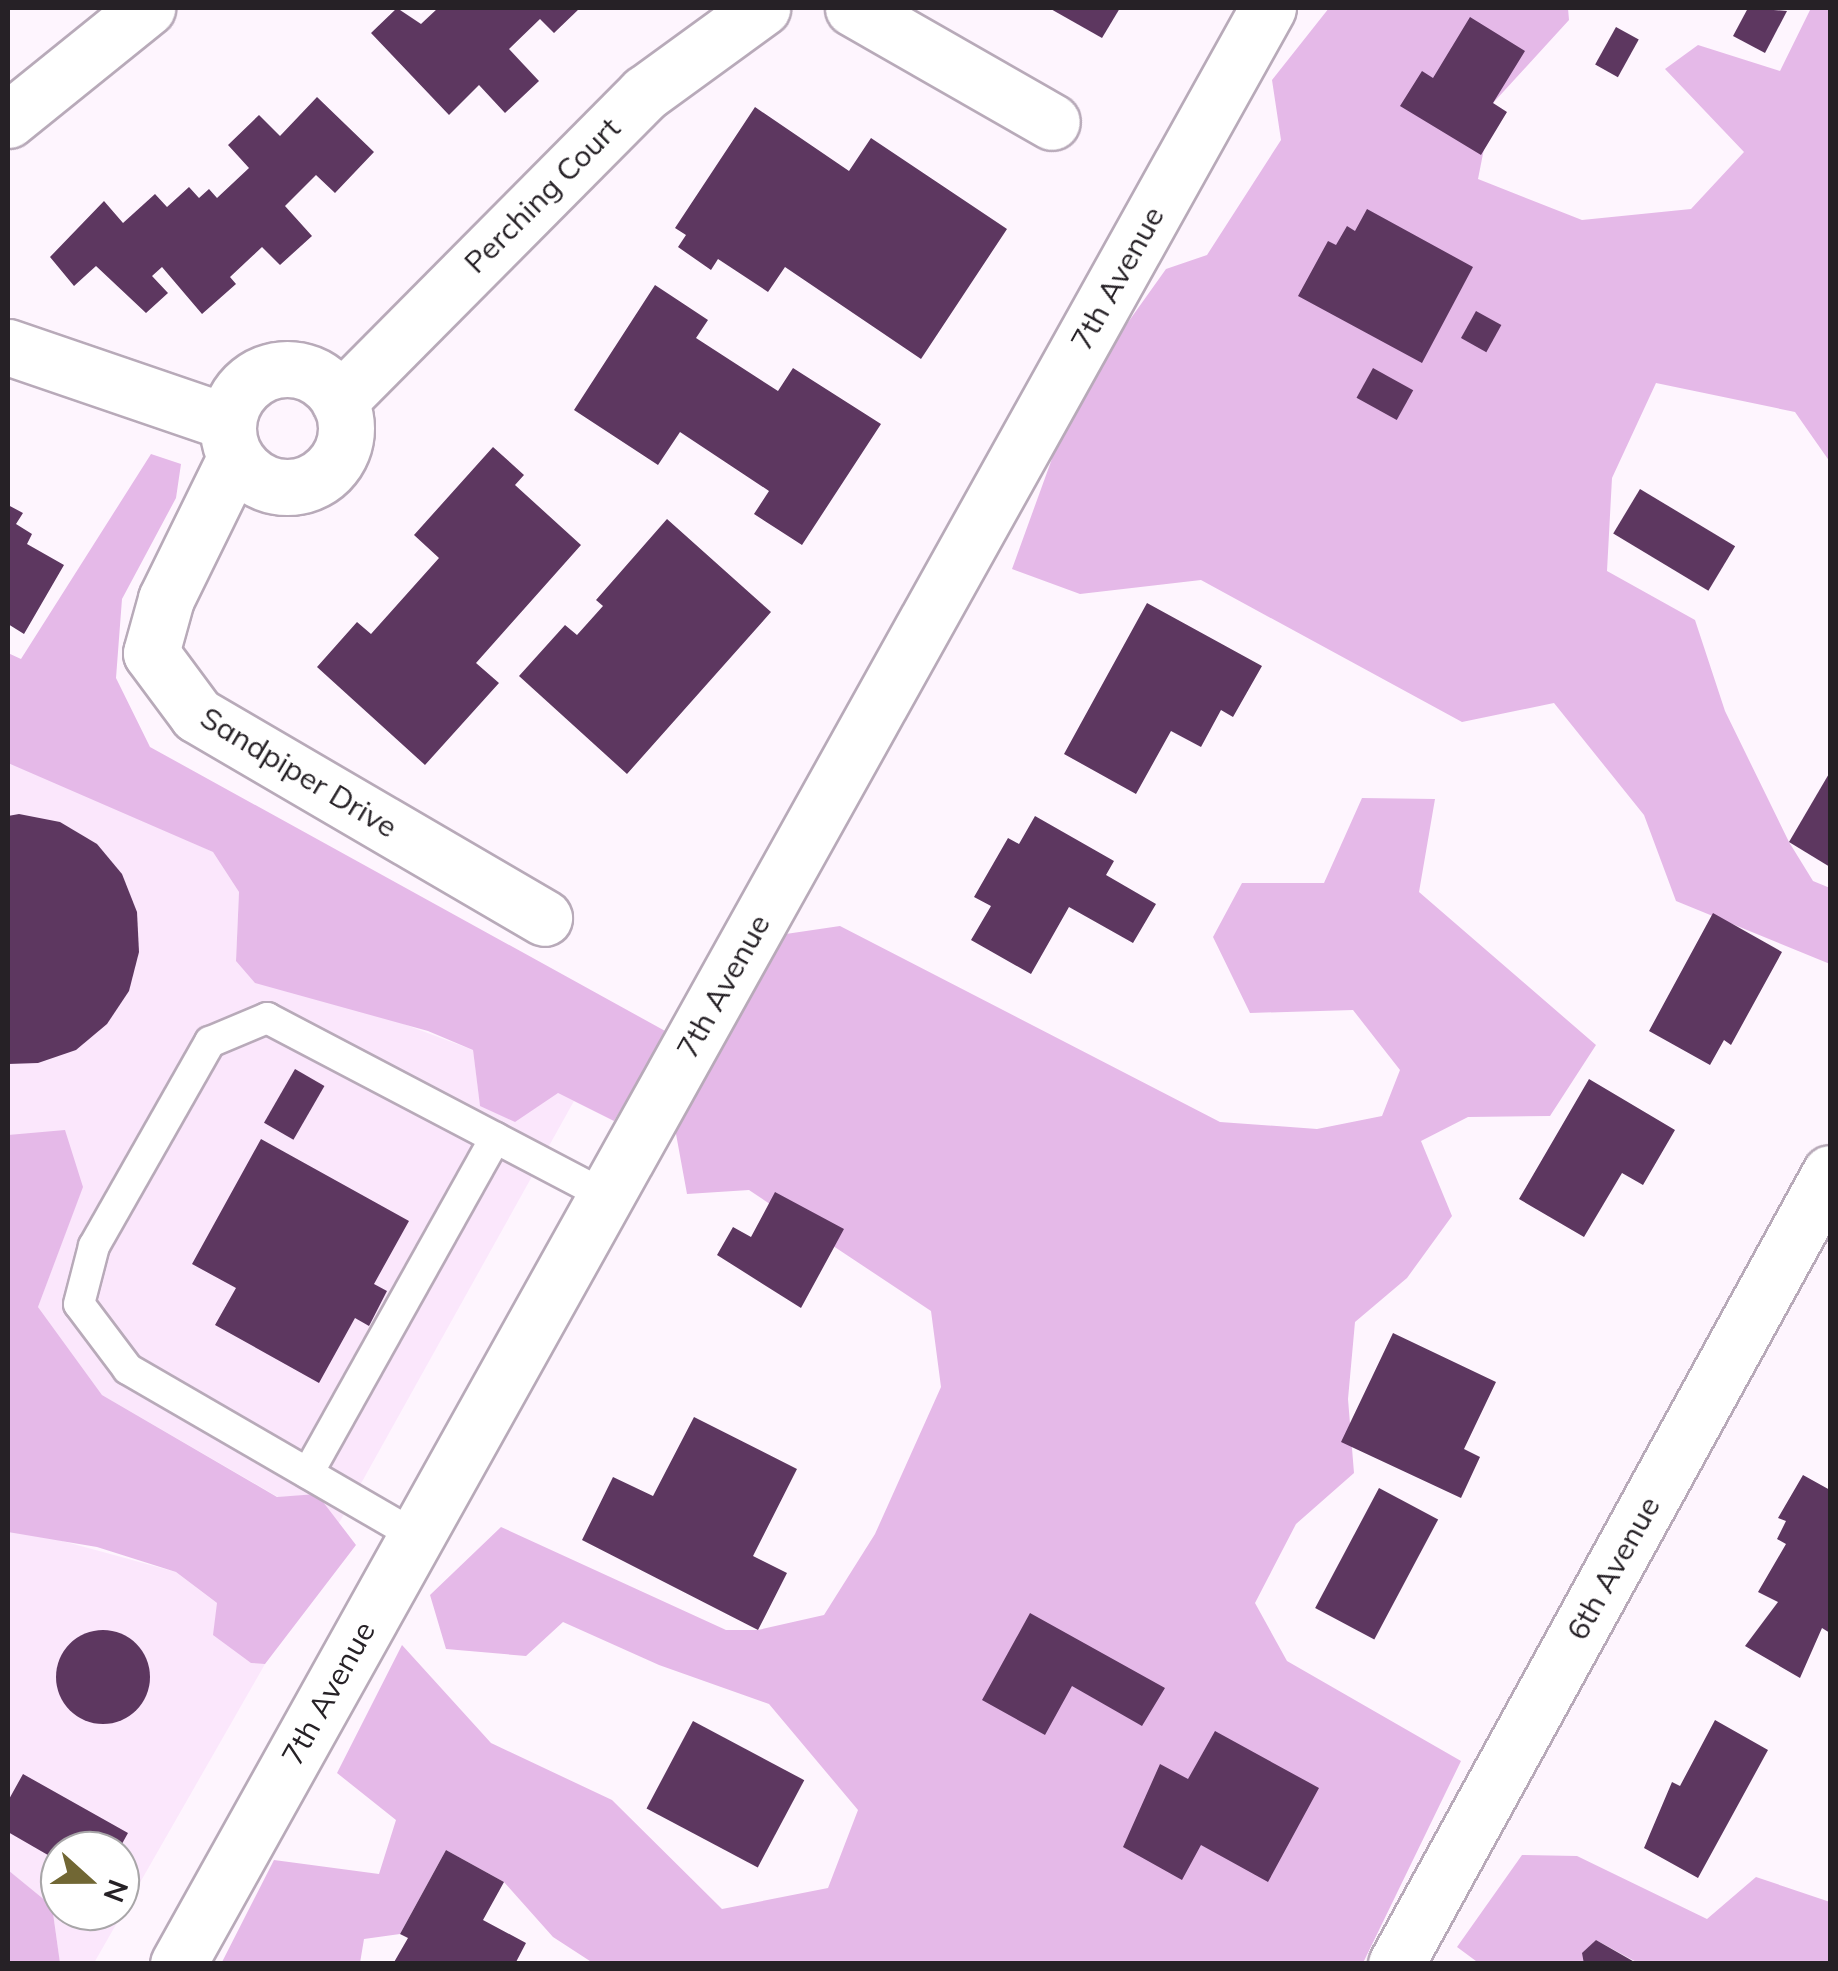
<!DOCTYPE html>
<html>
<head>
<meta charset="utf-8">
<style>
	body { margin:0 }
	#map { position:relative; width:1838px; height:1971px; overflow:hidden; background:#fef5fe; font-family:Mulish,sans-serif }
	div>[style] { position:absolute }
	.built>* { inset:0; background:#fbe7fc }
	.forest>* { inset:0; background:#e5b9e8 }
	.building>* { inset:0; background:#5d3760; transform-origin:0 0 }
	.round { border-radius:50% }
	.roads { filter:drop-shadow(2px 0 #b8aab9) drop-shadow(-2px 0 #b8aab9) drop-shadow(0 2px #b8aab9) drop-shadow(0 -2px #b8aab9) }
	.lane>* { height:30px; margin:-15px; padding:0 15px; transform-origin:15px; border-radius:15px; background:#fff }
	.street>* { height:55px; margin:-27.5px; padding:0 27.5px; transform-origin:27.5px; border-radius:27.5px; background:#fff }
	.street>.ring { margin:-27.5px; padding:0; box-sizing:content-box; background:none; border:55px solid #fff; border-radius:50% }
	span { translate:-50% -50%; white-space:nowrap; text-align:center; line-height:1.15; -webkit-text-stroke:10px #fff; paint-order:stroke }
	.street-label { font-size:30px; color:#262126 }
	.frame { position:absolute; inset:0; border:10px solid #262126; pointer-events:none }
	.north { position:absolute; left:40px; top:1831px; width:100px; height:100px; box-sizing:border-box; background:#fff; border:2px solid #a8a6a8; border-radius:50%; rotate:111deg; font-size:28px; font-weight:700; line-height:40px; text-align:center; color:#262126 }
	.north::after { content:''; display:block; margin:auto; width:35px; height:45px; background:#716734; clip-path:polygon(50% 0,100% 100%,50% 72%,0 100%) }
</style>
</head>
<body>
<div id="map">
	<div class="built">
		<i style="clip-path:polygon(13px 762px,213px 852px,239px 892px,236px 961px,473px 1050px,480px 1106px,558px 1093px,574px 1101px,339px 1523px,317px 1495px,278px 1497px,102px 1395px,38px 1307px,82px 1188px,8px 1135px,8px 763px)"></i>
		<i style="clip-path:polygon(evenodd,26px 1531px,176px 1572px,218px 1604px,251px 1663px,265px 1664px,94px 1963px,60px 1963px,52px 1906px,8px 1870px,8px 1532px,26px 1531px,60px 1851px,120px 1851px,120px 1911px,60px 1911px,60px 1851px)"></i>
	</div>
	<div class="forest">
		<i style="clip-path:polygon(1329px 8px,1568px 8px,1569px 20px,1493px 103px,1478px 179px,1582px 220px,1691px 209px,1744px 152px,1665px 69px,1698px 45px,1780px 71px,1811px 8px,1830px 8px,1830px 462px,1795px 412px,1656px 383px,1612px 478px,1607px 571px,1695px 620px,1725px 711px,1789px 842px,1813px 881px,1830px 888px,1830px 964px,1676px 901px,1644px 815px,1554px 703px,1462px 722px,1201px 580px,1080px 594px,1012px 569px,1074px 398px,1166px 269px,1207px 255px,1281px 140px,1272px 80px)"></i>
		<i style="clip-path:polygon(151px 454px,181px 464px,176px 498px,122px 599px,116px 678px,150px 747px,667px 1032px,614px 1121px,558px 1093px,515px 1122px,480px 1106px,473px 1050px,428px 1031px,255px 983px,236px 961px,239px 892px,213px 852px,8px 763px,8px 653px,21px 659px)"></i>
		<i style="clip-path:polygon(1362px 798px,1435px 799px,1419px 892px,1596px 1045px,1550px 1116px,1468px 1117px,1421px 1141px,1452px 1216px,1407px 1278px,1355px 1322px,1348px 1399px,1354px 1473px,1296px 1524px,1255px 1603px,1287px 1661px,1461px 1761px,1363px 1963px,593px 1963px,553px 1937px,504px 1882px,446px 1850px,400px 1934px,364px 1939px,360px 1963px,221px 1964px,274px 1860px,379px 1874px,396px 1820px,337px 1773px,402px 1645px,491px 1743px,612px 1800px,722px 1909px,828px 1888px,858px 1810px,769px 1704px,659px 1665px,563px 1622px,526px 1656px,446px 1649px,430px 1595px,501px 1527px,726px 1630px,758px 1630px,824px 1615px,875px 1534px,941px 1387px,931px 1311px,749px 1190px,687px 1194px,674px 1123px,779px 935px,840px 926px,1220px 1122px,1317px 1129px,1382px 1116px,1400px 1070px,1353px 1010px,1250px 1013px,1213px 937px,1242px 883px,1324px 883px)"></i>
		<i style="clip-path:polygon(65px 1130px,83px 1187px,38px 1307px,102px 1395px,277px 1497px,317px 1494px,356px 1545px,265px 1664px,251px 1663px,213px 1635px,217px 1603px,176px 1572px,97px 1547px,8px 1532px,8px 1135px)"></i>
		<i style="clip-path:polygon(1522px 1855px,1577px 1856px,1707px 1919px,1756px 1877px,1830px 1902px,1830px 1963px,1638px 1963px,1596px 1940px,1583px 1953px,1584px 1963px,1480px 1964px,1457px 1947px)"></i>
		<i style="clip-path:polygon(8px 1870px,52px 1906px,60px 1963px,8px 1963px)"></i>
	</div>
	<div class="building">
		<i style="clip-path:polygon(397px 8px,421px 24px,438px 8px,580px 8px,554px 33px,540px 19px,509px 49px,539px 81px,505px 113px,479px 85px,449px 115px,371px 33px)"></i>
		<i style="clip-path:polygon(1049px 8px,1120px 8px,1102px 38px)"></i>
		<i style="clip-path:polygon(1748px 8px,1787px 11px,1765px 53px,1733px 36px)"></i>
		<i style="clip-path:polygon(1470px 17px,1525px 51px,1493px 103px,1507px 112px,1481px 155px,1400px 106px,1422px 71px,1433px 78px)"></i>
		<i style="left:1616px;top:27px;width:26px;height:43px;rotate:29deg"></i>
		<i style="clip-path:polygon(317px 97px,374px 152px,335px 193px,316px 175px,285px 206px,312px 236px,280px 265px,262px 247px,230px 277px,236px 284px,202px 314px,162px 267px,152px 276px,168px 293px,146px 313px,96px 266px,74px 286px,50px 257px,104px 201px,123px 223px,155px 194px,167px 207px,189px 187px,199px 198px,209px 189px,217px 198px,249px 168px,228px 145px,259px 115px,280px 136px)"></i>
		<i style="clip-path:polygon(755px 107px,849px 171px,871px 138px,1007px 229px,921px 359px,785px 267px,768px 292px,718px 259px,711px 270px,678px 247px,686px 235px,675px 228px)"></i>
		<i style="clip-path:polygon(1367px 209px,1473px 267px,1422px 363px,1298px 296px,1328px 241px,1336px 245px,1347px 226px,1355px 231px)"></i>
		<i style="clip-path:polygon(655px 285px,708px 320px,696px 338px,778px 391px,793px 368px,881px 424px,802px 545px,754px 514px,769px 491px,680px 432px,658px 465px,574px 410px)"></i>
		<i style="left:1476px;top:311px;width:29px;height:31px;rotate:29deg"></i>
		<i style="left:1373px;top:368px;width:46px;height:34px;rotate:29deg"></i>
		<i style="clip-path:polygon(493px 447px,524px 475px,515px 485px,581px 545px,476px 663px,499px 683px,425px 765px,317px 667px,357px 622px,371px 634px,439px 558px,414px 535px)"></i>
		<i style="left:1640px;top:489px;width:111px;height:52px;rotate:31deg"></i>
		<i style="clip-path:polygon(8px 505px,23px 513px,16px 524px,32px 534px,27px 544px,64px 565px,24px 634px,8px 624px)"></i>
		<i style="clip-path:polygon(667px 519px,771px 612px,627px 774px,519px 676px,565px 625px,577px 635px,603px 606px,596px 600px)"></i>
		<i style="clip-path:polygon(1147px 603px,1262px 666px,1233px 717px,1221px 710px,1201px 747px,1171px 731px,1136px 794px,1064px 754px)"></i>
		<i style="clip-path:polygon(1830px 772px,1830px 867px,1789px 842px)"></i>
		<i style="clip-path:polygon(19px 814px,60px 822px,97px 844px,122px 874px,137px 912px,139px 952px,129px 991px,107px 1024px,76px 1050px,38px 1063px,8px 1064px,8px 816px)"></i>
		<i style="clip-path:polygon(1035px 816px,1114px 861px,1106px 875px,1156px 904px,1133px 943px,1069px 907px,1031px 974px,971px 940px,991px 906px,974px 897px,1008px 838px,1019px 844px)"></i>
		<i style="clip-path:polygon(1713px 913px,1782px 952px,1731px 1045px,1724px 1040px,1710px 1065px,1649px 1031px)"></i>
		<i style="left:295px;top:1069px;width:34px;height:62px;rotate:30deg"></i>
		<i style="clip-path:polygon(1589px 1079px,1675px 1130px,1643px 1185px,1622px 1173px,1584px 1237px,1519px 1199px)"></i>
		<i style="clip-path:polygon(261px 1139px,409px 1221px,374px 1284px,387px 1291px,369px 1326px,355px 1318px,319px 1383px,215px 1325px,236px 1288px,192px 1264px)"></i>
		<i style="clip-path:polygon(775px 1192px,844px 1229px,801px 1308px,717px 1255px,733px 1227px,751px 1237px)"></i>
		<i style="clip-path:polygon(1393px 1333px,1496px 1382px,1464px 1449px,1480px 1457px,1461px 1498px,1341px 1442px)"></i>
		<i style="clip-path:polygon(694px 1417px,797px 1469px,753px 1556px,787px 1573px,758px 1630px,582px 1540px,613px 1477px,653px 1496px)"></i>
		<i style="clip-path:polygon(1803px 1475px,1830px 1490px,1830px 1633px,1822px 1628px,1800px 1678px,1745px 1646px,1778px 1602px,1758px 1592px,1786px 1544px,1777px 1539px,1786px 1521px,1778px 1518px)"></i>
		<i style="left:1379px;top:1488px;width:67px;height:136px;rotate:28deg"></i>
		<i style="clip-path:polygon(1030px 1613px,1165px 1688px,1142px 1726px,1072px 1686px,1045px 1735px,982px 1700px)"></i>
		<i class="round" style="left:56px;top:1630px;width:94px;height:94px"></i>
		<i style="clip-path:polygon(1715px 1720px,1768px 1750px,1698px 1878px,1644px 1848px,1672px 1782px,1680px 1786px)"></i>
		<i style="left:693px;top:1721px;width:126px;height:99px;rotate:28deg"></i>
		<i style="clip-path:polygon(1215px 1731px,1319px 1788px,1268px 1882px,1201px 1845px,1182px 1880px,1123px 1847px,1160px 1764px,1188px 1779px)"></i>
		<i style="clip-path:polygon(23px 1774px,128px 1833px,118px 1851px,60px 1851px,60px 1862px,8px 1832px,8px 1801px)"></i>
		<i style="clip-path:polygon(446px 1850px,504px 1882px,483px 1920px,526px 1943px,515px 1964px,393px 1964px,408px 1938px,400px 1934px)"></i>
		<i style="clip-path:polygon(1596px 1940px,1638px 1964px,1584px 1964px,1582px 1953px)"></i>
	</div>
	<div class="roads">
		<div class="lane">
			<i style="left:308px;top:1473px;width:384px;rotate:-60.8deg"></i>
			<i style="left:416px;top:1536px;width:333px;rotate:-149.9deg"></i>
			<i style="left:128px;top:1369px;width:81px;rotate:-127deg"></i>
			<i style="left:79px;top:1304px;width:60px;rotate:-75.5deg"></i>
			<i style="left:94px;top:1246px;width:235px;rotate:-60.4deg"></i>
			<i style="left:210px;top:1042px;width:62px;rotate:-22.8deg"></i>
			<i style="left:267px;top:1018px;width:383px;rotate:27.7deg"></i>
		</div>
		<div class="street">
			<i style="left:853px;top:8px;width:229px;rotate:29.8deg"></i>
			<i style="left:8px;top:120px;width:179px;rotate:-38.9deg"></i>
			<i style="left:8px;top:347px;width:231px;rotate:18.9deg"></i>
			<i class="ring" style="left:228px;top:369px;width:63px;height:63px"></i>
			<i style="left:339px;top:401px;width:434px;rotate:-45.2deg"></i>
			<i style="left:645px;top:93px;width:145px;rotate:-36deg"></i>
			<i style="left:235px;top:458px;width:157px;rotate:116.1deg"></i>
			<i style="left:166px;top:599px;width:56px;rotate:105.5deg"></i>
			<i style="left:151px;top:653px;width:77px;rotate:53.4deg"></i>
			<i style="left:197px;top:715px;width:402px;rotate:30.3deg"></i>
			<i style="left:178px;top:1964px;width:2239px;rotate:-60.87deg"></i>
			<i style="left:1396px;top:1964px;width:902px;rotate:-61.25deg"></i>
		</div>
	</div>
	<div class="street-label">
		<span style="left:542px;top:195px;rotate:-45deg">Perching Court</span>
		<span style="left:1117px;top:278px;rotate:-61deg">7th Avenue</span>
		<span style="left:299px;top:772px;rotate:31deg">Sandpiper Drive</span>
		<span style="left:723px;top:986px;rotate:-61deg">7th Avenue</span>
		<span style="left:1613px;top:1568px;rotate:-61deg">6th Avenue</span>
		<span style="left:328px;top:1693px;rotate:-61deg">7th Avenue</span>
	</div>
	<div class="frame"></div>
	<div class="north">N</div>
</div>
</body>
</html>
